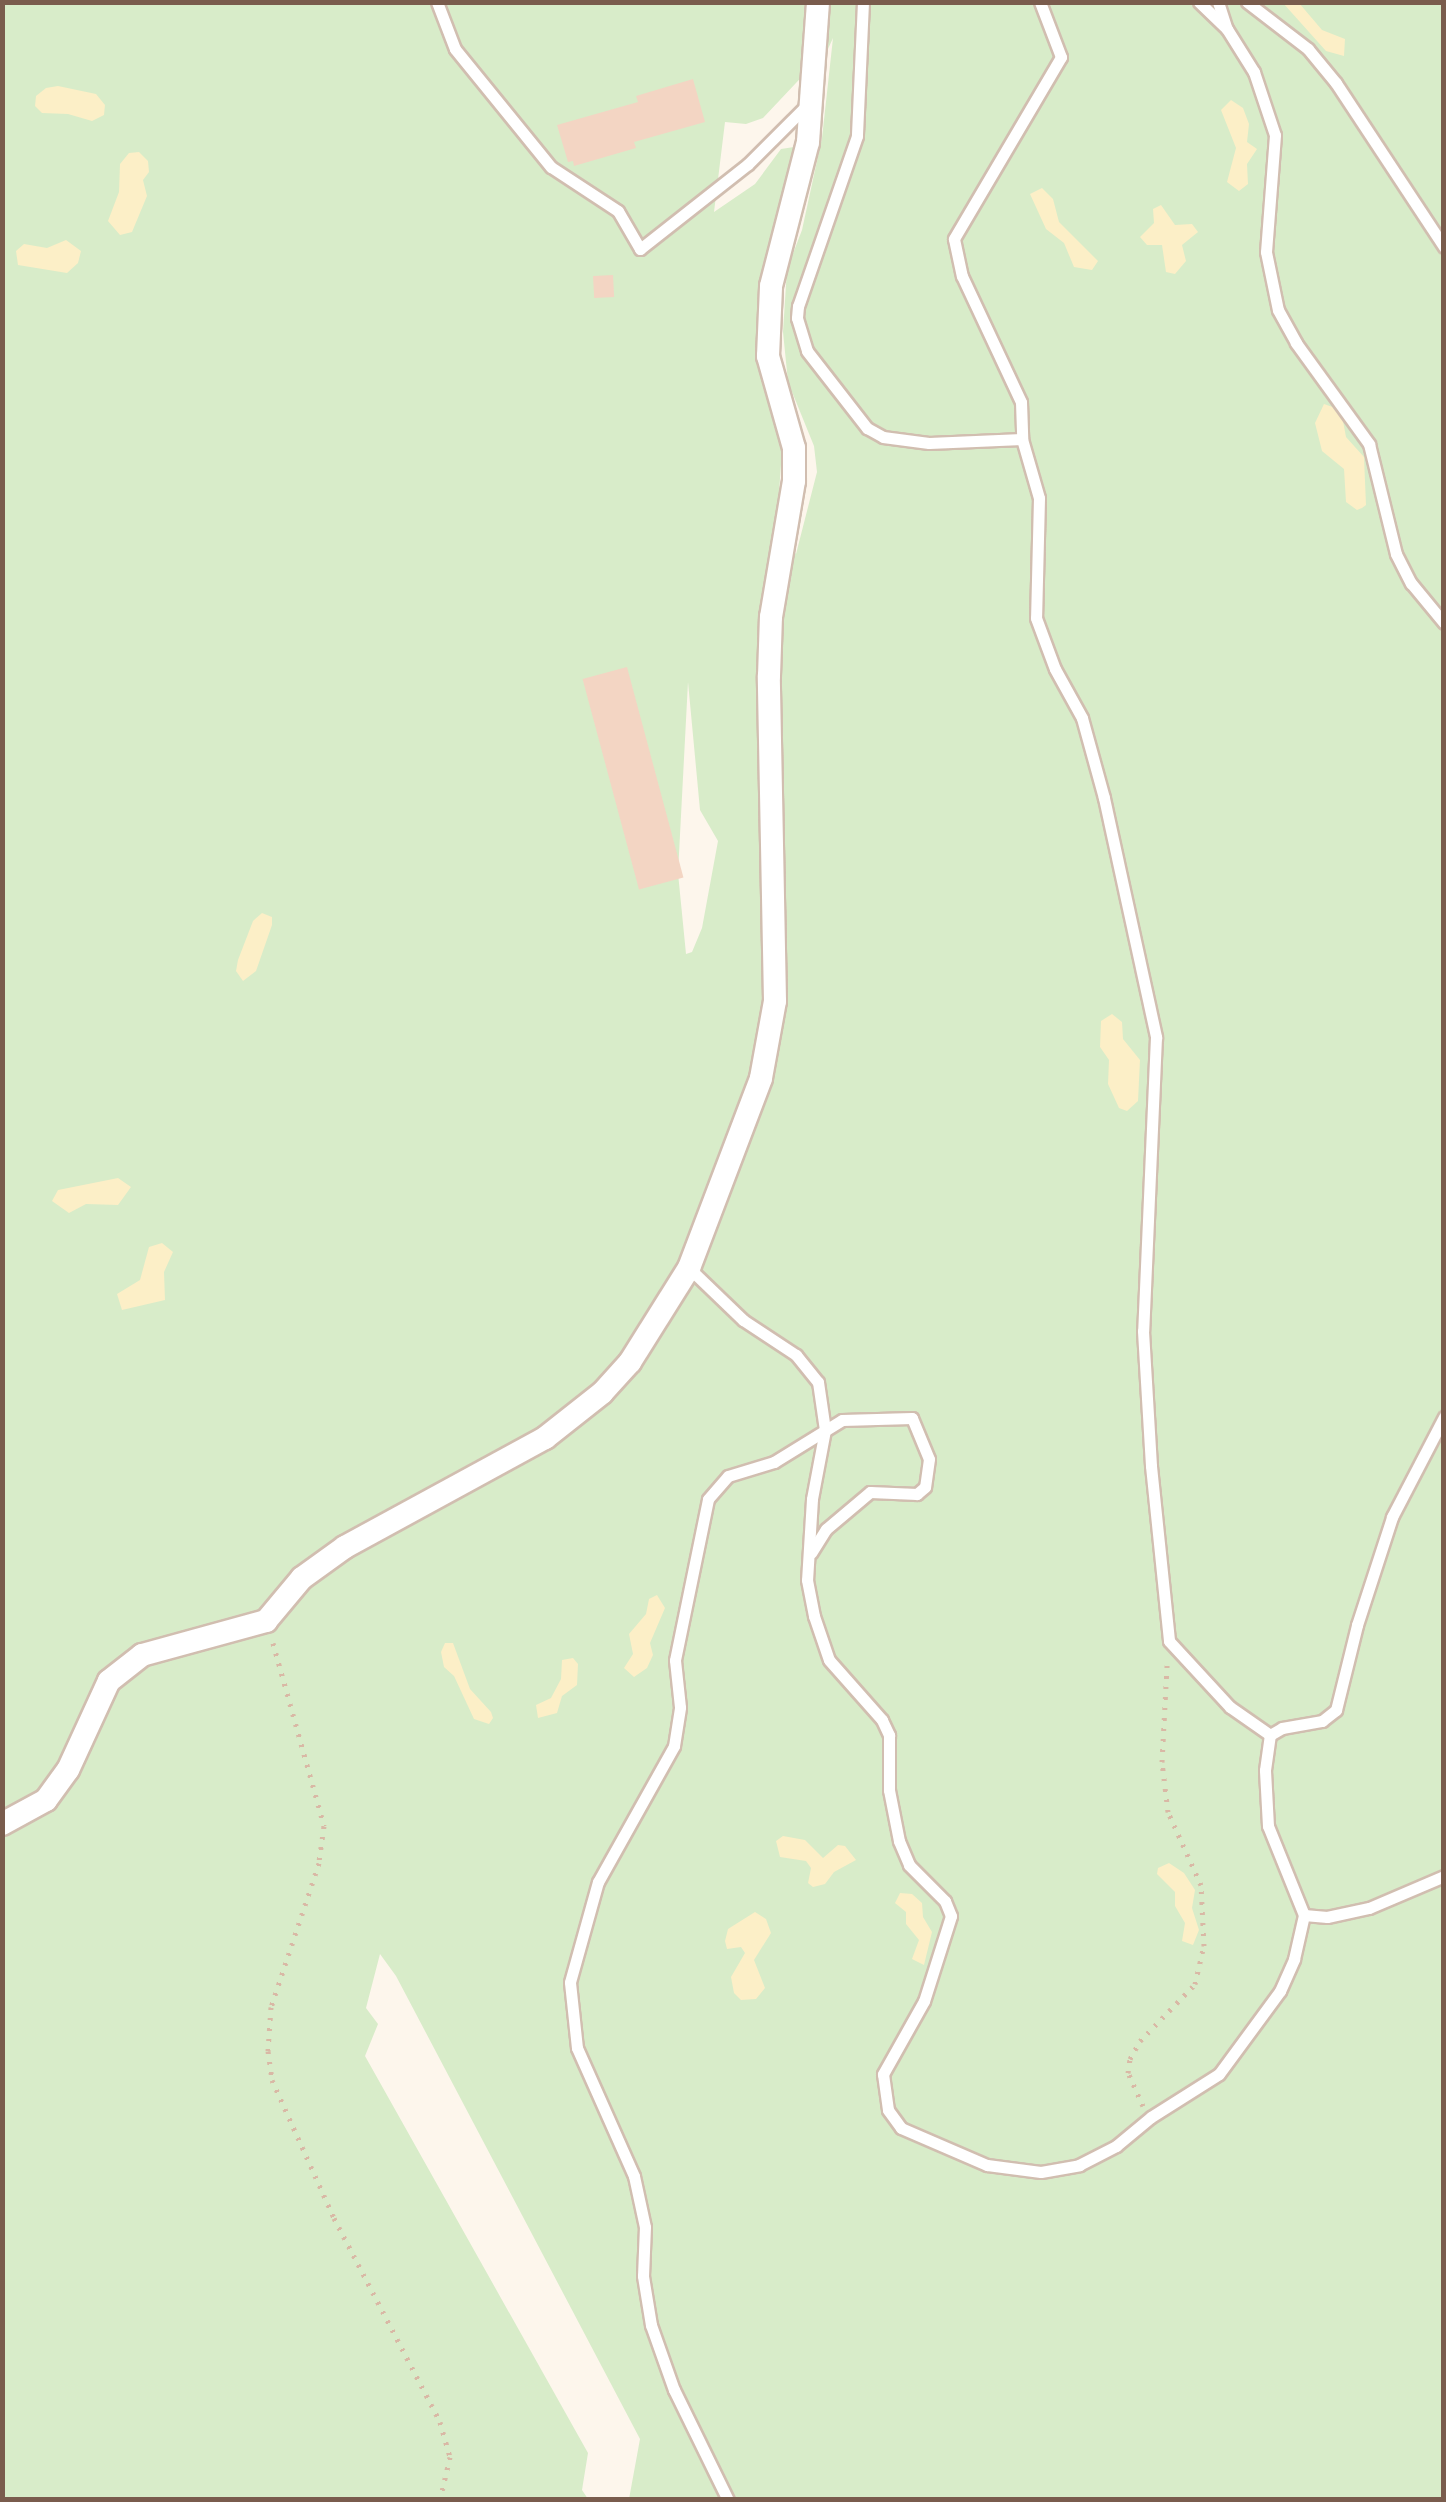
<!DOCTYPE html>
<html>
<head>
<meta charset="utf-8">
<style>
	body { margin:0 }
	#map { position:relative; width:1446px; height:2502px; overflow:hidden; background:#fdf6ec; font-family:Quicksand,sans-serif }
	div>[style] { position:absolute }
	.green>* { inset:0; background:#d8ecc9 }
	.sand>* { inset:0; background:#fcefc7 }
	.building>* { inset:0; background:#f3d5c3; transform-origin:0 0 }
	.path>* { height:5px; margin-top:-2.5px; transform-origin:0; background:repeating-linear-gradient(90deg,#d9b8a5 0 2.5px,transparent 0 10.5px) }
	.roads { filter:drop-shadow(2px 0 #d1beb0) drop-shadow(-2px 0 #d1beb0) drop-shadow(0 2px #d1beb0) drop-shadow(0 -2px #d1beb0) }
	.lane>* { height:11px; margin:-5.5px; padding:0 5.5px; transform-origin:5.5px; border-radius:5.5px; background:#fff }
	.street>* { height:22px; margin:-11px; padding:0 11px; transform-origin:11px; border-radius:11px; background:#fff }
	span { translate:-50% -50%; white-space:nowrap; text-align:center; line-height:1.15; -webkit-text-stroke:10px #fffaf3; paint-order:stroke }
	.frame { position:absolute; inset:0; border:5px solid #7a5c4d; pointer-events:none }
</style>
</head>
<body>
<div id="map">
	<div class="green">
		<i style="clip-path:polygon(evenodd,3px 3px,1443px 3px,1443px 2499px,629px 2499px,640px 2439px,396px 1976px,380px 1954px,366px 2008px,378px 2024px,365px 2056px,588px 2453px,582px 2490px,588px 2499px,3px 2500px,3px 3px,833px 38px,822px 138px,802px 230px,787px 269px,783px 332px,788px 382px,814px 446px,817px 472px,796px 554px,777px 520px,783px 437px,757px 349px,762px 270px,785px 185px,795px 169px,794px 147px,781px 149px,755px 184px,714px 212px,725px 122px,746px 124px,763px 118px,828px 49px,833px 38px,3px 3px,688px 682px,700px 810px,718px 841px,702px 928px,692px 952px,686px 954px,678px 873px,688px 682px)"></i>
	</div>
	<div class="sand">
		<i style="clip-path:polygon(1283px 3px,1299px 3px,1322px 30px,1345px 39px,1344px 56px,1326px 51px)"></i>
		<i style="clip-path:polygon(58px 86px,96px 94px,105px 105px,104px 115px,92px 121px,68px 114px,42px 113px,35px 106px,36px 96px,46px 88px)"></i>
		<i style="clip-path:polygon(1231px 100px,1243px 108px,1249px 124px,1247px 142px,1257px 149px,1247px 164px,1248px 184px,1239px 191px,1227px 182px,1236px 148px,1221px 110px)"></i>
		<i style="clip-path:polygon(139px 152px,148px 161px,149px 172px,143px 180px,147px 196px,132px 232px,120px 235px,108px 221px,119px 192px,120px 164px,129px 153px)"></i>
		<i style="clip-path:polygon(1042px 188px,1053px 199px,1059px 222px,1098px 261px,1092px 270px,1074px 267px,1064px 243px,1046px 229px,1030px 194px)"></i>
		<i style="clip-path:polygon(1161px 205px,1175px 225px,1192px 224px,1198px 232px,1182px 245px,1186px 261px,1175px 274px,1166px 272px,1162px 245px,1147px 245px,1140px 237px,1154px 223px,1153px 209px)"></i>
		<i style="clip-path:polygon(66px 240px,81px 251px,78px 263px,67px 273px,18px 265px,16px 251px,24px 244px,47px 248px)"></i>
		<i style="clip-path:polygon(1324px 404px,1341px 410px,1346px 437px,1364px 457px,1366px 505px,1362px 508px,1357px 510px,1346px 502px,1344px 469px,1322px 451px,1315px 423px)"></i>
		<i style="clip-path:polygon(262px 913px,272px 917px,272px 925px,256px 971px,243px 981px,236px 971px,238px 960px,253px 921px)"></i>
		<i style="clip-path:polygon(1112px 1014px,1122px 1022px,1123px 1039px,1140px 1060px,1138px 1101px,1127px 1111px,1119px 1108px,1108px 1084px,1109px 1060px,1100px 1047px,1101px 1021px)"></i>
		<i style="clip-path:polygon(118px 1178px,131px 1187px,118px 1205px,86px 1204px,69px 1213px,52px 1201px,58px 1190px)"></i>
		<i style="clip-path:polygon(162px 1243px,173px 1252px,164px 1272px,165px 1300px,122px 1310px,117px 1294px,140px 1280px,149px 1247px)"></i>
		<i style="clip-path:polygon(657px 1595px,665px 1608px,650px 1643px,653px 1655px,647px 1668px,634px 1677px,624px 1668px,633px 1654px,629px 1634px,646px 1614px,649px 1599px)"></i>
		<i style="clip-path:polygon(445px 1643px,453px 1643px,470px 1689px,491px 1712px,493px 1718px,489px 1724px,474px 1719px,454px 1676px,444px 1667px,441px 1652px)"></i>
		<i style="clip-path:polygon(573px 1658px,578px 1664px,577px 1685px,562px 1696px,557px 1713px,538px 1718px,536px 1705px,551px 1698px,561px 1679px,562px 1660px)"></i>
		<i style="clip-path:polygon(783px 1836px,805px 1840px,823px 1858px,838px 1845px,845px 1846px,856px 1860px,834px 1872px,825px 1884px,813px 1887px,808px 1883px,811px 1868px,806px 1861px,780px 1857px,776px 1841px)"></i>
		<i style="clip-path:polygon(1169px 1863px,1184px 1873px,1195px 1890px,1192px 1908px,1199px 1930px,1193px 1945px,1182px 1941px,1185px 1923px,1175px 1906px,1175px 1892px,1157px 1874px,1158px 1868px)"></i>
		<i style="clip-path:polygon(900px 1893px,912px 1894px,922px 1903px,923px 1917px,932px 1932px,924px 1965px,912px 1959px,919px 1940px,906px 1924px,906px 1912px,895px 1903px)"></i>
		<i style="clip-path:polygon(755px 1912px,766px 1919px,771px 1933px,754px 1960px,765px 1988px,756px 1999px,741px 2000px,734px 1993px,731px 1977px,745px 1953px,741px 1947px,727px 1949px,725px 1941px,728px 1929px)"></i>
	</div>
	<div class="building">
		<i style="clip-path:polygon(693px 79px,705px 122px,634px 142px,636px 148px,574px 166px,573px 161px,568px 162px,557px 125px,638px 102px,636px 96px)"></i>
		<i style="left:613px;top:275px;width:22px;height:20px;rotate:87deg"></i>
		<i style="left:627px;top:667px;width:218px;height:46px;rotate:75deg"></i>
	</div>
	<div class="path">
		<i style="left:273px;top:1643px;width:190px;rotate:74.4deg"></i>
		<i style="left:324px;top:1826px;width:37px;rotate:98deg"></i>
		<i style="left:319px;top:1863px;width:152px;rotate:108.4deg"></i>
		<i style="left:271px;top:2007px;width:44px;rotate:93.9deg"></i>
		<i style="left:268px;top:2051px;width:29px;rotate:82deg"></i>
		<i style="left:272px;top:2080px;width:151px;rotate:65.8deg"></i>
		<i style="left:334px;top:2218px;width:230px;rotate:62.5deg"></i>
		<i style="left:440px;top:2422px;width:36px;rotate:74deg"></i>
		<i style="left:450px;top:2457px;width:44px;rotate:103.1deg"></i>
		<i style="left:1143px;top:2106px;width:36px;rotate:-114deg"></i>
		<i style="left:1128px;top:2073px;width:14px;rotate:-82deg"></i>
		<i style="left:1130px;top:2059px;width:21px;rotate:-61deg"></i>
		<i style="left:1140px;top:2041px;width:79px;rotate:-46deg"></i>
		<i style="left:1195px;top:1984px;width:39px;rotate:-77deg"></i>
		<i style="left:1204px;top:1946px;width:61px;rotate:-92.8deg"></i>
		<i style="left:1201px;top:1885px;width:80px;rotate:-114.3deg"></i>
		<i style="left:1168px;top:1812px;width:50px;rotate:-96.8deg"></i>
		<i style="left:1162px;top:1762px;width:97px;rotate:-87deg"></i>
	</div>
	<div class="roads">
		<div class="lane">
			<i style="left:437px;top:2px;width:50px;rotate:69deg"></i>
			<i style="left:455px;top:49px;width:152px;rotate:50.9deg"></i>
			<i style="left:551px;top:167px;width:80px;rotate:33.3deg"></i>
			<i style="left:618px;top:211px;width:44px;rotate:59.9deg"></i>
			<i style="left:640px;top:249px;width:137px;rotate:-38.2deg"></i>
			<i style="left:748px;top:164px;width:86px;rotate:-45deg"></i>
			<i style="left:863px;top:2px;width:134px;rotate:92.6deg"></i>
			<i style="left:857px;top:136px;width:180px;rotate:109.1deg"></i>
			<i style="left:798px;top:306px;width:12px;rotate:95deg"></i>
			<i style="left:797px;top:318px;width:34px;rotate:73deg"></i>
			<i style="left:807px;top:351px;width:98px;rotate:52.1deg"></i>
			<i style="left:867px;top:428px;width:18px;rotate:29deg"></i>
			<i style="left:883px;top:437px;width:46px;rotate:7.4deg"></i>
			<i style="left:929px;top:443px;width:93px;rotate:-2.5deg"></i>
			<i style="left:1040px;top:2px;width:59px;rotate:69.1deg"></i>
			<i style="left:1061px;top:57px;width:211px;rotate:120.5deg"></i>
			<i style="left:954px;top:239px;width:38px;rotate:78deg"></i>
			<i style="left:962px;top:276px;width:139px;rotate:64.9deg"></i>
			<i style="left:1021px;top:402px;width:37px;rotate:88deg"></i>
			<i style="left:1022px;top:439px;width:61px;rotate:73.9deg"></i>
			<i style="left:1039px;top:498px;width:120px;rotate:91.4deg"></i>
			<i style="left:1036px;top:618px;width:54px;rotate:69.6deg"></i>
			<i style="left:1055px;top:669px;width:56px;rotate:61.1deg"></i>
			<i style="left:1082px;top:718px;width:83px;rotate:74.6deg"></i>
			<i style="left:1104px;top:798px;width:245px;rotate:77.7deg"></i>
			<i style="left:1156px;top:1037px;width:294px;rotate:92.5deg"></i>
			<i style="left:1143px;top:1331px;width:135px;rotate:86.6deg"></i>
			<i style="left:1151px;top:1466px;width:176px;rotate:84.1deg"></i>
			<i style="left:1169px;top:1641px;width:90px;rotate:47.3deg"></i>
			<i style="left:1230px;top:1707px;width:49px;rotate:35deg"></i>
			<i style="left:1199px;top:2px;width:39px;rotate:44deg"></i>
			<i style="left:1227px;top:29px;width:51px;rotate:57.9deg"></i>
			<i style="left:1254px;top:72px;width:66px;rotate:71.6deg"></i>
			<i style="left:1275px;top:135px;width:117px;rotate:94.4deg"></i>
			<i style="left:1266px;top:252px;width:59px;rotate:78.3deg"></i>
			<i style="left:1278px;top:310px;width:38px;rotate:61deg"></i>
			<i style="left:1296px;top:343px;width:125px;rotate:54.1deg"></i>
			<i style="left:1369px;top:444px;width:113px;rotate:76.2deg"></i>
			<i style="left:1396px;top:554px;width:33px;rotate:63deg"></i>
			<i style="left:1411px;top:583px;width:52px;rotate:50.5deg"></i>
			<i style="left:1218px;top:2px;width:28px;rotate:72deg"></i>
			<i style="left:1247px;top:2px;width:77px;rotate:37.6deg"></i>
			<i style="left:1308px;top:49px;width:44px;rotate:50.5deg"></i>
			<i style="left:1336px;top:83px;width:196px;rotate:56.6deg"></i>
			<i style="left:689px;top:1268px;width:75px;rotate:43.9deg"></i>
			<i style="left:743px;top:1320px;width:64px;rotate:33.4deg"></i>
			<i style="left:796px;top:1355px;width:35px;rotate:51deg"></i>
			<i style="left:818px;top:1382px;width:49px;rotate:81.7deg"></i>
			<i style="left:825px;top:1430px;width:70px;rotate:100.7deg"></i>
			<i style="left:812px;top:1499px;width:81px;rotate:93.5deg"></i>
			<i style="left:807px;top:1580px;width:37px;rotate:79deg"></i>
			<i style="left:814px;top:1616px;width:46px;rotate:71.2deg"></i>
			<i style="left:829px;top:1660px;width:80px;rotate:48.5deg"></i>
			<i style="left:882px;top:1720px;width:17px;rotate:65deg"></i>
			<i style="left:889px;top:1735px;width:55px;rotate:90deg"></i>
			<i style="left:889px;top:1790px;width:52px;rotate:78.9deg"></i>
			<i style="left:899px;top:1841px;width:26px;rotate:67deg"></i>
			<i style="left:909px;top:1865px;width:51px;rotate:45deg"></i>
			<i style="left:945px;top:1901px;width:16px;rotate:68deg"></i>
			<i style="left:951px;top:1916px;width:89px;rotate:107.6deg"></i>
			<i style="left:924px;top:2001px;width:84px;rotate:119.3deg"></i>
			<i style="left:883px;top:2074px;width:36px;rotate:82deg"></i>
			<i style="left:888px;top:2110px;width:22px;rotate:54deg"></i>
			<i style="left:901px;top:2128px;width:94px;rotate:23.3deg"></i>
			<i style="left:987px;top:2165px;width:54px;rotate:7.4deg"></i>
			<i style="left:1041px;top:2172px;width:39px;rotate:-10deg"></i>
			<i style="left:1079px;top:2165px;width:42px;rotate:-27.2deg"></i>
			<i style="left:1116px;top:2146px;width:45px;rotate:-39.6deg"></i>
			<i style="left:1151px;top:2117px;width:80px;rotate:-32.3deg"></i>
			<i style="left:1219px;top:2074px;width:103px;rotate:-53.7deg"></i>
			<i style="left:1280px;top:1991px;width:35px;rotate:-66deg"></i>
			<i style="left:1294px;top:1959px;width:45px;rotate:-77.2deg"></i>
			<i style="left:1304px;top:1915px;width:96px;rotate:-112deg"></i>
			<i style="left:1268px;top:1826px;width:56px;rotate:-93.1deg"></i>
			<i style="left:1265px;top:1770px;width:35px;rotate:-82deg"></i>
			<i style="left:1270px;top:1735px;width:14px;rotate:-30deg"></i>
			<i style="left:1282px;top:1728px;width:41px;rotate:-9.9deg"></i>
			<i style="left:1322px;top:1721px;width:18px;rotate:-38deg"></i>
			<i style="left:1336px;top:1710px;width:88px;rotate:-76.1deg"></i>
			<i style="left:1357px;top:1625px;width:114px;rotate:-72deg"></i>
			<i style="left:1392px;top:1517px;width:113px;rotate:-62.5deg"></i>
			<i style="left:1304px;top:1915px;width:23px;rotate:5deg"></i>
			<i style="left:1327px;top:1917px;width:43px;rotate:-12.1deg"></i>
			<i style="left:1369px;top:1908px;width:82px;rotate:-23.1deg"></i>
			<i style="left:728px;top:2500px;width:123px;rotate:-116.1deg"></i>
			<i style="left:674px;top:2390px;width:69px;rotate:-109.5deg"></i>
			<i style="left:651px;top:2325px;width:50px;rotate:-99.3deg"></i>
			<i style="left:643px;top:2276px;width:49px;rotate:-87.7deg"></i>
			<i style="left:645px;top:2227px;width:52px;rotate:-102.2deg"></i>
			<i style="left:634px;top:2176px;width:140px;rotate:-114deg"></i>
			<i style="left:577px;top:2048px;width:66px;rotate:-96.1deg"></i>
			<i style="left:570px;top:1982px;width:104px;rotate:-74.4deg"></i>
			<i style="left:598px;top:1882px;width:156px;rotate:-60.8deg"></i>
			<i style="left:674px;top:1746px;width:39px;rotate:-81deg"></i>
			<i style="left:680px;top:1707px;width:47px;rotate:-96.1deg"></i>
			<i style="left:675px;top:1660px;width:164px;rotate:-78.4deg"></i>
			<i style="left:708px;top:1499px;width:30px;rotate:-49deg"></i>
			<i style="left:728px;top:1476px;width:48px;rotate:-16.9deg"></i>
			<i style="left:774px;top:1462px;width:80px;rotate:-31.7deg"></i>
			<i style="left:842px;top:1420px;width:70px;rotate:-1.6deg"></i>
			<i style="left:912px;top:1418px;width:44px;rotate:67.5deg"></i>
			<i style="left:929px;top:1459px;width:28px;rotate:98deg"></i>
			<i style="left:925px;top:1487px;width:11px;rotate:139deg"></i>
			<i style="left:917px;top:1494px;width:47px;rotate:-177.6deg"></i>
			<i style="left:870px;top:1492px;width:57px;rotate:139.9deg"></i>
			<i style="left:826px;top:1529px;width:28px;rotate:122deg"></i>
		</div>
		<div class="street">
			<i style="left:2px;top:1824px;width:50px;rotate:-28.6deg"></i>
			<i style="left:46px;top:1800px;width:37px;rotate:-54deg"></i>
			<i style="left:68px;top:1770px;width:98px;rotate:-65.3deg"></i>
			<i style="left:109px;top:1681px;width:42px;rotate:-38.2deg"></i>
			<i style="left:142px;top:1655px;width:129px;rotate:-15.3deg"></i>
			<i style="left:266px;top:1621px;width:56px;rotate:-50.1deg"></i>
			<i style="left:302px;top:1578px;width:53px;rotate:-35.8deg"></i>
			<i style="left:345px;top:1547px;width:228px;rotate:-28.6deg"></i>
			<i style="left:545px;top:1438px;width:73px;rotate:-38.3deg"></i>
			<i style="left:602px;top:1393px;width:42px;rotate:-47.9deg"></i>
			<i style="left:630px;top:1362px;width:111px;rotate:-57.9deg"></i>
			<i style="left:689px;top:1268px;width:203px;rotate:-69.2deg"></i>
			<i style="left:761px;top:1078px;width:78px;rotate:-79.7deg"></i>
			<i style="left:775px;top:1001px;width:325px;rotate:-91.1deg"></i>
			<i style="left:769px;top:676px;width:59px;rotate:-88.1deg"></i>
			<i style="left:771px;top:617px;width:138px;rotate:-80.4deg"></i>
			<i style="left:794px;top:481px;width:33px;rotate:-90deg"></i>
			<i style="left:794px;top:448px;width:96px;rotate:-105.8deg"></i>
			<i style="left:768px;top:356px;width:70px;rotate:-87.5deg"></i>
			<i style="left:771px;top:286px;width:149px;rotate:-75.6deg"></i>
			<i style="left:808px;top:142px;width:140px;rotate:-85.9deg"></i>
		</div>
	</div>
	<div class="frame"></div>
</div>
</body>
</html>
